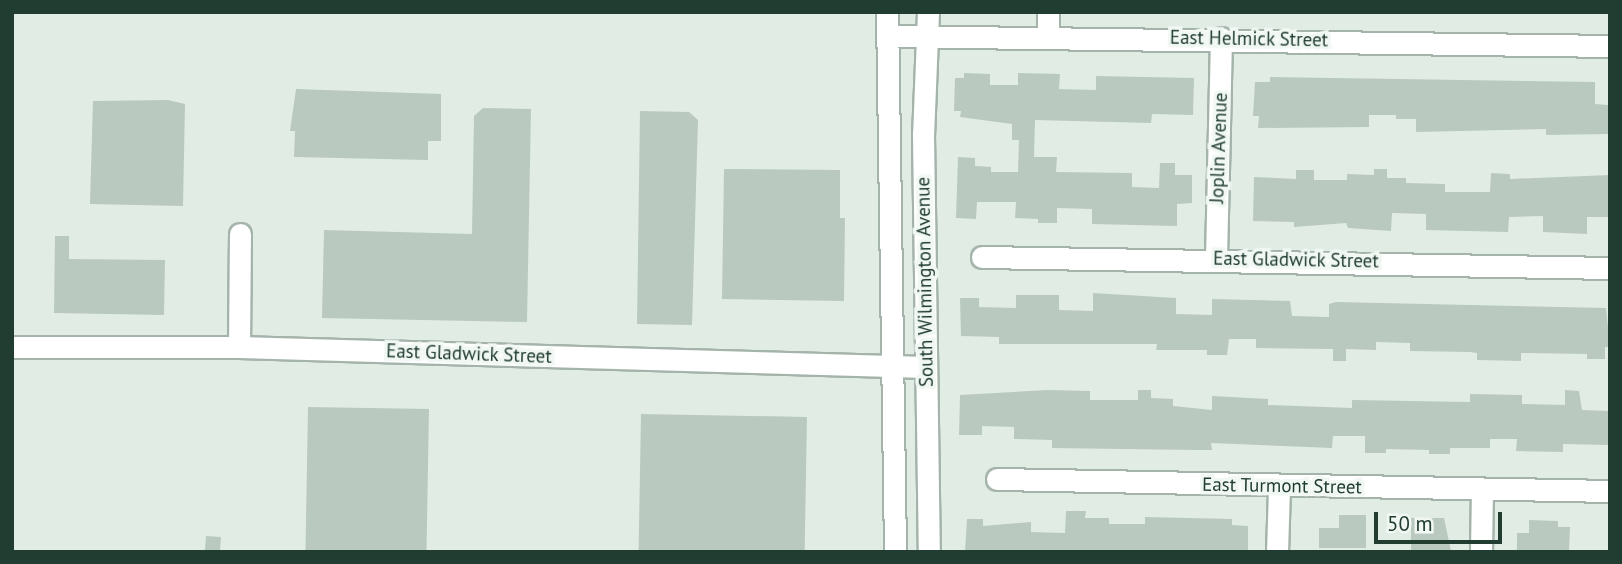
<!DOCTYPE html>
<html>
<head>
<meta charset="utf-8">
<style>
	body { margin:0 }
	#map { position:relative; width:1622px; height:564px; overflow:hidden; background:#e1ece5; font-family:"PT Sans",sans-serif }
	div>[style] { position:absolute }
	.building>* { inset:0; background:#b9c9c0; transform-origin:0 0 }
	.roads { filter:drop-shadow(2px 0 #a4b4ab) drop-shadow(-2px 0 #a4b4ab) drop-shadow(0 2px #a4b4ab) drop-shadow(0 -2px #a4b4ab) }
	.minor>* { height:21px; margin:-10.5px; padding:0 10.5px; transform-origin:10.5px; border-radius:10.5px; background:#fff }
	.secondary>* { height:21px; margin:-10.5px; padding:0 10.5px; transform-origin:10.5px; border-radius:10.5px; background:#fff }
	span { translate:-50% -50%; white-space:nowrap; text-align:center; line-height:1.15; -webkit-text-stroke:7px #f1f8f3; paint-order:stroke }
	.street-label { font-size:19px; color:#213d31 }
	.frame { position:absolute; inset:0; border:14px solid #213d31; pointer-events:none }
	.scale { position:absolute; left:1374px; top:512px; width:128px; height:32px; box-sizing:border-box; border:4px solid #213d31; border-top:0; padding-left:9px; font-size:21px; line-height:24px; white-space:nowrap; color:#213d31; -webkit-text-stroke:5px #f1f8f3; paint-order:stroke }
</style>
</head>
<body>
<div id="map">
	<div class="building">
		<i style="clip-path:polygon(964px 73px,990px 74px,990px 85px,1018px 85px,1018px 73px,1060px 74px,1059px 89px,1096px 90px,1096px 76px,1194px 78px,1193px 115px,1152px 114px,1151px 123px,1035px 120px,1034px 157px,1057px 157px,1056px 172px,1132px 173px,1132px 187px,1159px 188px,1160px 163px,1175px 163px,1175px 175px,1192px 175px,1192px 203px,1177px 204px,1177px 226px,1092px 224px,1092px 209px,1057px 208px,1057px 223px,1038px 223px,1038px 219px,1015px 218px,1016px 202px,977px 202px,976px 219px,956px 218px,958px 157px,975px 158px,975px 166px,991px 167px,991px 172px,1018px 172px,1019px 140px,1012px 140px,1012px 124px,960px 117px,961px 111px,954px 111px,955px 78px,964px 78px)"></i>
		<i style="clip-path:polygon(1270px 77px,1595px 82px,1595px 104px,1608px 105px,1608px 134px,1546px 135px,1546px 129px,1416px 132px,1416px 119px,1396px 119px,1396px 115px,1369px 115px,1369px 127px,1258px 128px,1259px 116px,1253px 116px,1255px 82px,1270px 82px)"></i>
		<i style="clip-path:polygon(296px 89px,441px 94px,441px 141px,428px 141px,428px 160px,294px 157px,295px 131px,290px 131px)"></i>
		<i style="clip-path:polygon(168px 100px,185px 104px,183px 206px,90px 204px,93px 101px)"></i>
		<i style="clip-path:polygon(483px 108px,531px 109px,527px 322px,322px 318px,324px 230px,472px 234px,474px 116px)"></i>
		<i style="clip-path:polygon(640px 111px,689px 112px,698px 120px,692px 325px,637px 324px)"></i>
		<i style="clip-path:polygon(724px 169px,840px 170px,840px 218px,845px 218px,844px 301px,722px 299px)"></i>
		<i style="clip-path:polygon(1374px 169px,1387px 169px,1387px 178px,1406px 178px,1406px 183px,1445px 184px,1445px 192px,1490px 192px,1491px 173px,1510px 174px,1510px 179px,1610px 175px,1610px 217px,1587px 217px,1587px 234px,1543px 232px,1543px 216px,1509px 217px,1508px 232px,1426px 230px,1426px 214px,1392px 213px,1391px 231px,1348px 228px,1346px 223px,1294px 227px,1294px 222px,1253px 221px,1254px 177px,1296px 179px,1296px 170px,1314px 170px,1314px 180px,1347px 180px,1347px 174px,1374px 175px)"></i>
		<i style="clip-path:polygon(55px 236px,69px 236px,69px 259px,165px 260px,164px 315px,54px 313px)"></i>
		<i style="clip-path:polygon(1093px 293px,1176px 298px,1176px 314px,1212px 315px,1212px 299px,1290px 301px,1292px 316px,1329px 317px,1329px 304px,1336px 302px,1606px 308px,1610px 347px,1605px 347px,1605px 359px,1587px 359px,1587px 354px,1521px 353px,1521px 361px,1477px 360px,1477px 353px,1470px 352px,1410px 351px,1410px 343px,1376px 342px,1376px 350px,1346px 349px,1346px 361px,1333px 361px,1333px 349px,1256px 348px,1256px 339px,1229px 339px,1227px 355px,1207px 355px,1207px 350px,1156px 350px,1157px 344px,999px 344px,999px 337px,961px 336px,960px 298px,979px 298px,979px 307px,1016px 308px,1016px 295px,1059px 295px,1059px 310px,1093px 311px)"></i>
		<i style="clip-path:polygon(1047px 390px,1090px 391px,1090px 400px,1138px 400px,1138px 390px,1151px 390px,1151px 398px,1173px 399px,1173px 406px,1212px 410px,1212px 396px,1268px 399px,1268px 405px,1352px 408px,1352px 400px,1470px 402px,1470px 394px,1522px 395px,1522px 404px,1565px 405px,1565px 390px,1579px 391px,1582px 410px,1610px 411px,1610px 445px,1563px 444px,1563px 452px,1516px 451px,1517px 439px,1490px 439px,1490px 448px,1450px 448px,1450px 454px,1429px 454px,1429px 450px,1386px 449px,1386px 453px,1365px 453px,1365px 436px,1333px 436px,1332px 448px,1211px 443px,1212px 450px,1196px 450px,1052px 448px,1052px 440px,1014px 439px,1014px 427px,982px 426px,982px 435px,959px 435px,960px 395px)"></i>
		<i style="left:308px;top:407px;width:121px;height:145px;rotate:1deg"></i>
		<i style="left:641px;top:414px;width:166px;height:138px;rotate:1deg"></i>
		<i style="clip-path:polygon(1066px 511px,1086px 511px,1085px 518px,1109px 518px,1109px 524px,1145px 524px,1145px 517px,1232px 519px,1232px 525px,1248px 526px,1248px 552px,965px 552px,967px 519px,983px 519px,983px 526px,1031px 522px,1031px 532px,1065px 533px)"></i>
		<i style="clip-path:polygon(1339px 515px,1366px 515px,1366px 548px,1319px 548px,1319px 528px,1339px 528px)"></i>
		<i style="clip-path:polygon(1411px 518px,1444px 518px,1451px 551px,1411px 551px)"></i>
		<i style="clip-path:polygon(1529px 520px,1558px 521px,1558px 527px,1570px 527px,1569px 552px,1517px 552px,1517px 533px,1529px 533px)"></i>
		<i style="left:206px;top:536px;width:15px;height:16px;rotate:4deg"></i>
	</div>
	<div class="roads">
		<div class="minor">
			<i style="left:1048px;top:35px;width:23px;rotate:-90deg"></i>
			<i style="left:888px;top:36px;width:722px;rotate:0.79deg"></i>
			<i style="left:982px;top:257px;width:628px;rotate:1deg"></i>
			<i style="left:1216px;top:258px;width:220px;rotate:-88.7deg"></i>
			<i style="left:12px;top:347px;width:227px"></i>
			<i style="left:239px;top:347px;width:687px;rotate:1.67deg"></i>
			<i style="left:239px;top:347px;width:113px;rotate:-89.5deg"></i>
			<i style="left:997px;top:479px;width:613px;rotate:1.12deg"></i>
			<i style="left:1277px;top:552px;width:65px;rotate:-88.2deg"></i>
			<i style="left:1481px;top:552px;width:63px;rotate:-89.1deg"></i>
		</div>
		<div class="secondary">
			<i style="left:887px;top:12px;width:540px;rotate:89.15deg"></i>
			<i style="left:928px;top:12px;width:122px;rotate:92.3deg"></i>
			<i style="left:923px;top:134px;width:418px;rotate:89.2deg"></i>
		</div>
	</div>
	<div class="street-label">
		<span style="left:1249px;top:39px;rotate:1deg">East Helmick Street</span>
		<span style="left:1219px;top:148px;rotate:-88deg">Joplin Avenue</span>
		<span style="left:1296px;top:260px;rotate:1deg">East Gladwick Street</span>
		<span style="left:925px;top:282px;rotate:-91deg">South Wilmington Avenue</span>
		<span style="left:469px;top:354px;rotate:2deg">East Gladwick Street</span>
		<span style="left:1282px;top:486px;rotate:1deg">East Turmont Street</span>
	</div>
	<div class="frame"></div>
	<div class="scale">50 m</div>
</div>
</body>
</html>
